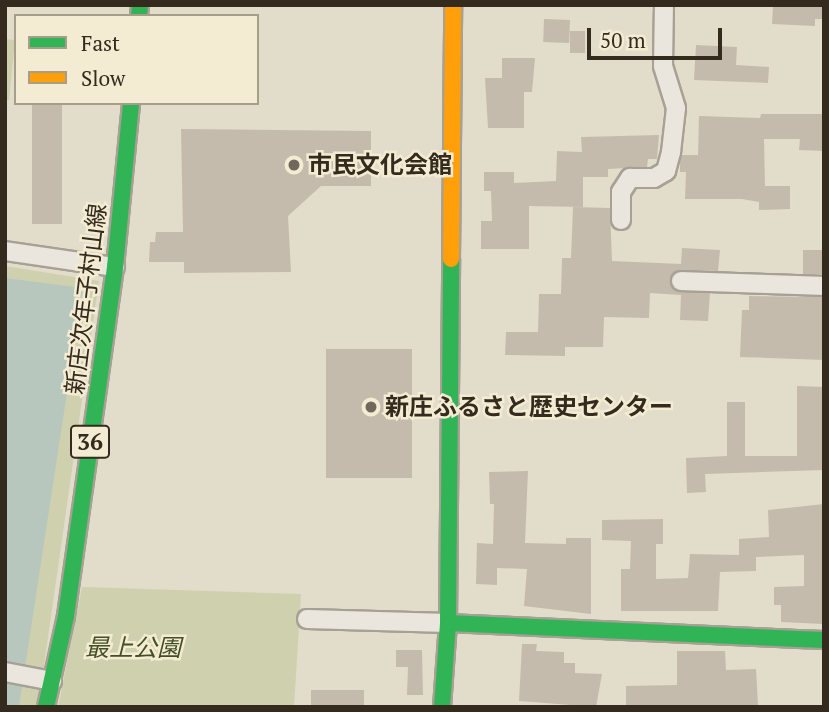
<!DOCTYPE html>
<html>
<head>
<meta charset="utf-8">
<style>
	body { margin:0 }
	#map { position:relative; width:829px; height:712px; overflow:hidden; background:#e2dccb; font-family:"PT Serif","Noto Sans JP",serif }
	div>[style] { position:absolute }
	.green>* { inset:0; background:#cfd1ae }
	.water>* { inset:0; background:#b7c7be }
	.building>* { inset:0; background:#c5bbad; transform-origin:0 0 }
	.roads { filter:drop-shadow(2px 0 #a7a195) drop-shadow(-2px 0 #a7a195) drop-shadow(0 2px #a7a195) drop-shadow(0 -2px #a7a195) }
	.street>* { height:18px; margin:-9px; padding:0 9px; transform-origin:9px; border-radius:9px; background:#eae6dd }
	.fast>* { height:16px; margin:-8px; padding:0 8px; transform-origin:8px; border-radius:8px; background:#30b455 }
	.slow>* { height:16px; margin:-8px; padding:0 8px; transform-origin:8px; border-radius:8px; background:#ff9f0a }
	.dots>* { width:19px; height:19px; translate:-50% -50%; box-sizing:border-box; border:4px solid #f3ebd2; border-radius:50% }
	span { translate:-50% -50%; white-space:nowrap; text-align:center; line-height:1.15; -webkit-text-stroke:5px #f3ebd2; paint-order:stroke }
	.shield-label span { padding:2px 5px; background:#f3ebd2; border:2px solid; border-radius:5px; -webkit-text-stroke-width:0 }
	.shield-label { font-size:23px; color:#342a1e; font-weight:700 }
	.poi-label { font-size:24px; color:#342a1e; font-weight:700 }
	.left { translate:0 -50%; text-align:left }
	.street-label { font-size:24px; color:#342a1e }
	.park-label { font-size:24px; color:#435026; font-style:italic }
	.frame { position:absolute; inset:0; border:7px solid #342a1e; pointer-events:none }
	.legend { position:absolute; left:14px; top:14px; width:245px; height:91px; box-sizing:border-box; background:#f3ebd2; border:2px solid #a79e8a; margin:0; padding:9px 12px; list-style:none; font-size:21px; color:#342a1e }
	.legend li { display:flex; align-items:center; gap:14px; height:35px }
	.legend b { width:35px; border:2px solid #a79e8a }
	.scale { position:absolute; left:587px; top:28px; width:135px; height:32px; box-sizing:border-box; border:4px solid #342a1e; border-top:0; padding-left:9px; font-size:21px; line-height:24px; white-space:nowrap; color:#342a1e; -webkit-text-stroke:5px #f3ebd2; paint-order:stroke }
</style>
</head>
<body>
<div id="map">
	<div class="green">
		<i style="clip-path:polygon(5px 39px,15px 40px,9px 100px,5px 100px)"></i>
		<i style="clip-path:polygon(5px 266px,99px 281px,38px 707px,5px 707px)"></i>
		<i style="clip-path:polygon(82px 587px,301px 594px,294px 707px,58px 707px)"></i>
	</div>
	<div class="water">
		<i style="clip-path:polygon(5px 278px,83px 288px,19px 707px,5px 707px)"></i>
	</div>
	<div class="building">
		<i style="clip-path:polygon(773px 5px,824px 5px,824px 19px,815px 19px,815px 26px,772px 24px)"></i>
		<i style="left:544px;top:19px;width:26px;height:23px;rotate:2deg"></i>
		<i style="left:570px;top:31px;width:15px;height:22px"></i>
		<i style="clip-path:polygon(696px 45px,737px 47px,736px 65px,769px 67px,768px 83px,694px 80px)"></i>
		<i style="clip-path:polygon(502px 58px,535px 58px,532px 92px,524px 92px,524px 128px,488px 128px,485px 78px,502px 78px)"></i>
		<i style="left:32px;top:103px;width:30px;height:121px"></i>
		<i style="clip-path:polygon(761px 114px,824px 114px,824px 151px,799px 150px,800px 139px,764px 139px,765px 186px,790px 186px,790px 209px,759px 210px,759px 202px,742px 199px,685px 199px,686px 172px,680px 172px,680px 161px,682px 155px,698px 155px,699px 116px,760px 118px)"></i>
		<i style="clip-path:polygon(181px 129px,371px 131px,371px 186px,321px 186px,288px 216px,291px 272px,184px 273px,184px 262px,149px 262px,150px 242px,155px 242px,156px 232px,183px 232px)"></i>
		<i style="clip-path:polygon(659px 135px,657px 159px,648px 159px,647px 167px,608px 169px,608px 177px,583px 177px,583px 207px,529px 206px,529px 249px,481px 249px,481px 221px,492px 221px,491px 191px,484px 191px,484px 172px,514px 172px,514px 183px,556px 181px,557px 151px,582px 152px,581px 137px)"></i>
		<i style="clip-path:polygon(573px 207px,610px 208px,612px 261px,681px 264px,682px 248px,720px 250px,718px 271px,681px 270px,670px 280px,676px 291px,710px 293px,708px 321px,680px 320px,681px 295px,650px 293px,649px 318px,604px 317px,603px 347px,565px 347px,565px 356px,505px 355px,506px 332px,538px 332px,539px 294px,561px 294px,562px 258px,571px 258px)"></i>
		<i style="left:803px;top:250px;width:21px;height:24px"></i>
		<i style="clip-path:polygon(749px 296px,824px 297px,824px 360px,740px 357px,742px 310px,749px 310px)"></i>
		<i style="left:326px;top:349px;width:86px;height:129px"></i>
		<i style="clip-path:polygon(797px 386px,824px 387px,824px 470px,705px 474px,706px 492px,687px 493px,686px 458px,727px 456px,727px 402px,745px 402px,745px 456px,797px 456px)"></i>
		<i style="clip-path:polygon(528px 471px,525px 543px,566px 544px,566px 538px,591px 538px,591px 614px,524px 606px,527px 569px,497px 568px,497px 585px,476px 584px,477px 543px,493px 544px,494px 504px,490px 504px,489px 472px)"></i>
		<i style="clip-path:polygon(824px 504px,823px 624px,781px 622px,781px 605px,774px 605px,774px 587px,804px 586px,804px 555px,756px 557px,756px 571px,720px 572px,718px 611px,621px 611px,621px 569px,630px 569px,631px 541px,602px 540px,602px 520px,663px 519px,663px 544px,656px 544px,656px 579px,688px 578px,690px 554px,739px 555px,739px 539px,769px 537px,768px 510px)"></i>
		<i style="clip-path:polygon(522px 644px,537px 644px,536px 651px,564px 652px,564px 663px,575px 663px,575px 673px,602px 674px,596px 707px,519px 701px)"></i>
		<i style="clip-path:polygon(396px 650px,422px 650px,423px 695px,407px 695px,408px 667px,396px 667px)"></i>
		<i style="clip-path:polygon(677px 651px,725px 651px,726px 670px,756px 669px,758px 705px,626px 707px,626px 686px,677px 685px)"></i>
		<i style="left:311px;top:690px;width:53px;height:17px"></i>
	</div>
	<div class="roads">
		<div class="street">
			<i style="left:621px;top:220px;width:28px;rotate:-90deg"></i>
			<i style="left:621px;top:192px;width:17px;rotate:-57deg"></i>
			<i style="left:630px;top:178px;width:24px"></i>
			<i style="left:654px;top:178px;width:14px;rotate:-30deg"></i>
			<i style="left:666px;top:171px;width:20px;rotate:-75deg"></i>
			<i style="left:671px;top:152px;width:44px;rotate:-83.5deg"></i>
			<i style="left:676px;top:108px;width:44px;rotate:-107.2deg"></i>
			<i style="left:663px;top:66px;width:61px;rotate:-89.1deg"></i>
			<i style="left:5px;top:251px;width:111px;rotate:8.3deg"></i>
			<i style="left:681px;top:281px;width:143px;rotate:2deg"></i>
			<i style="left:307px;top:619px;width:141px;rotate:1.6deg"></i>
			<i style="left:5px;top:672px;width:48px;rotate:10.8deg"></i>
		</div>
		<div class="fast">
			<i style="left:139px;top:16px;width:11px;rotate:-85deg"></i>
			<i style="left:448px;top:623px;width:376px;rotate:2.6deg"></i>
			<i style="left:46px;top:707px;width:93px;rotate:-77.6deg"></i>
			<i style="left:66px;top:616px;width:352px;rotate:-82deg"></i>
			<i style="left:115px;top:267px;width:165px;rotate:-84.4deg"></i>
			<i style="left:442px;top:707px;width:84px;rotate:-85.9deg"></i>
			<i style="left:448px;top:623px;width:364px;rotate:-89.5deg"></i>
		</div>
		<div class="slow">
			<i style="left:451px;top:259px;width:254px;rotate:-89.5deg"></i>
		</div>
	</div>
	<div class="dots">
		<i style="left:294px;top:165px;background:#71685b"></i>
		<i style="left:371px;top:407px;background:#71685b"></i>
	</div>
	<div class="shield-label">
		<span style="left:90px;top:442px">36</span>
	</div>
	<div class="poi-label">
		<span class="left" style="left:308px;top:165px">市民文化会館</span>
		<span class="left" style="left:385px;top:407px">新庄ふるさと歴史センター</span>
	</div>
	<div class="street-label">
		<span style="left:86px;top:299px;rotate:-83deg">新庄次年子村山線</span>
	</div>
	<div class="park-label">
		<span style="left:133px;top:648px">最上公園</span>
	</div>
	<div class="frame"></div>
	<ul class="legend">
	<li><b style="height:9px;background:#30b455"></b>Fast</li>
	<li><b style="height:9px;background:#ff9f0a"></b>Slow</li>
	</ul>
	<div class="scale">50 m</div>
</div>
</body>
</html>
